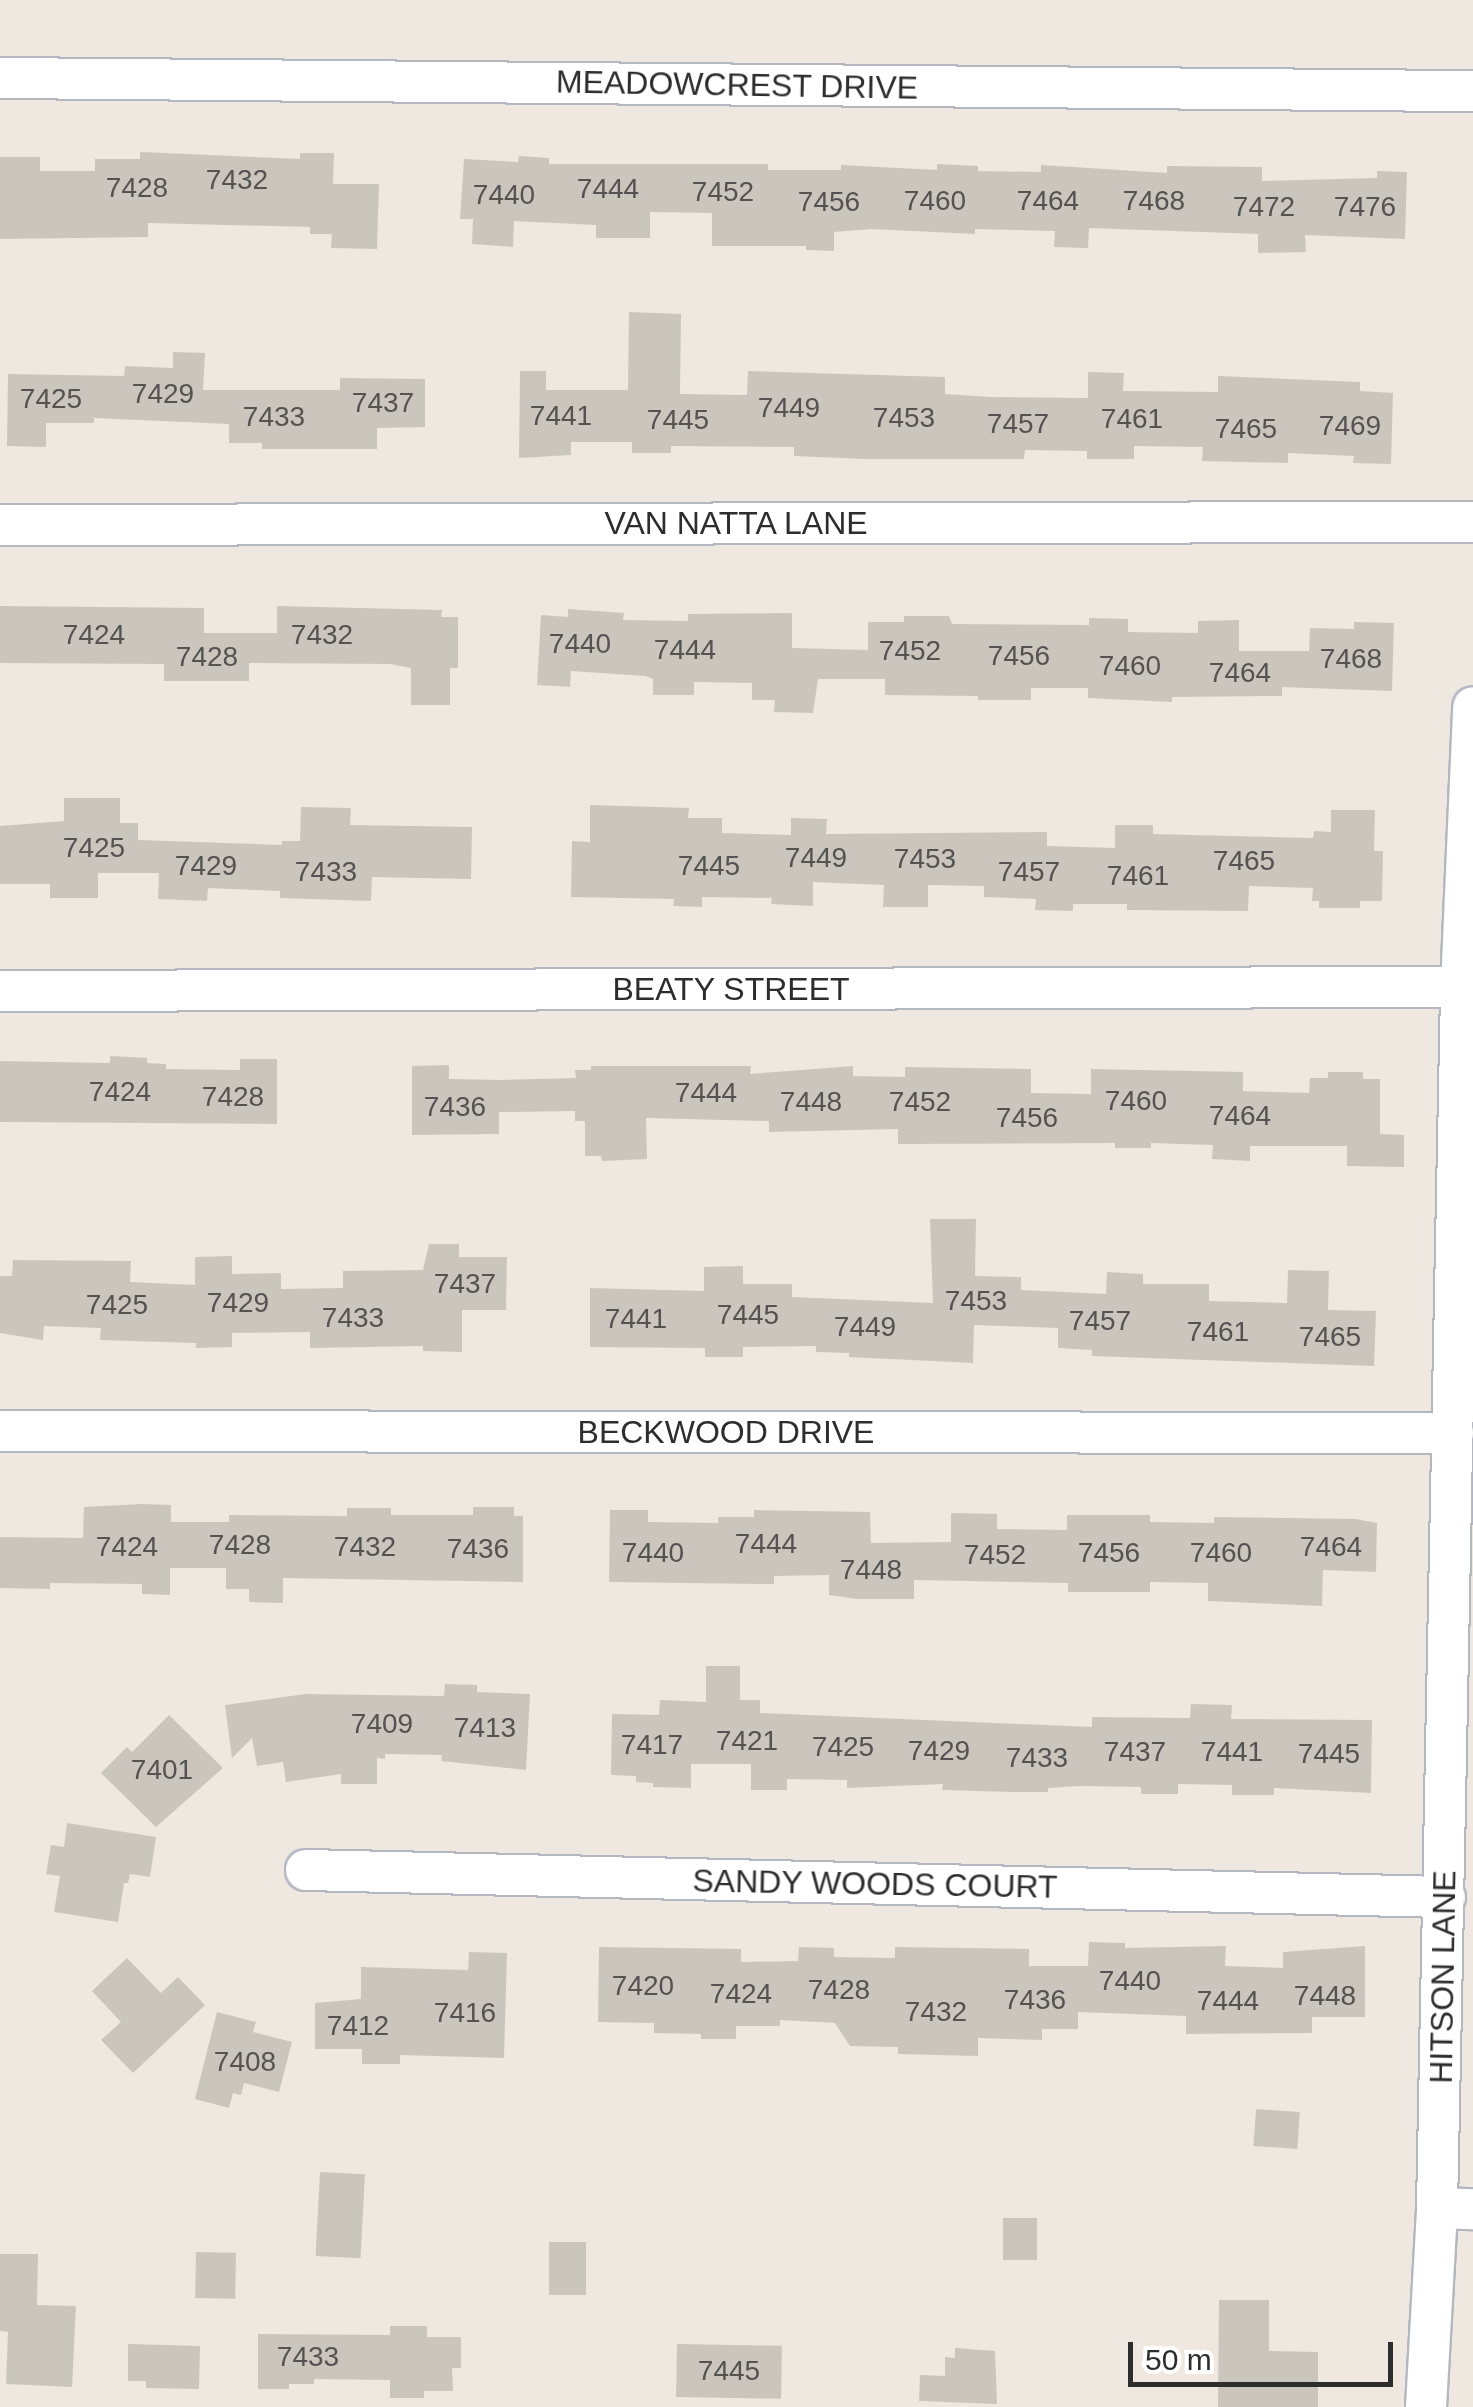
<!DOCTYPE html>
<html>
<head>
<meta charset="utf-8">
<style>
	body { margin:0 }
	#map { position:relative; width:1473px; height:2407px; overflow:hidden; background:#eee8e0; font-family:Arial,sans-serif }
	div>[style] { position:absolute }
	.building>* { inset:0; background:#cac6be; transform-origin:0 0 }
	.roads { filter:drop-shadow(2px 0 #b3b7c0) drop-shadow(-2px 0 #b3b7c0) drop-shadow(0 2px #b3b7c0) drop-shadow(0 -2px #b3b7c0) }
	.street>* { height:40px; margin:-20px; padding:0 20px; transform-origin:20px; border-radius:20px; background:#fff }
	span { translate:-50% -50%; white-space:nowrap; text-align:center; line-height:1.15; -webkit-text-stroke:9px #fff; paint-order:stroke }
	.number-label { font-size:28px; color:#545351 }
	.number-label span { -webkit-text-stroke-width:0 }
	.street-label { font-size:32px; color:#2d2d2d }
	.scale { position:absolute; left:1128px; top:2342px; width:265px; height:45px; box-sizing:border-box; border:5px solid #2d2d2d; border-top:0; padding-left:12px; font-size:30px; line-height:35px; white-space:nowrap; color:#2d2d2d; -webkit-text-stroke:8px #fff; paint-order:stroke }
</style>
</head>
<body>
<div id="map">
	<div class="building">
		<i style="clip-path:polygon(140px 152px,300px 159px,300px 153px,334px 153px,333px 184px,379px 184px,377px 249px,331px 248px,332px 234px,310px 234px,310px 227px,148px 223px,148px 237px,0 239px,0 157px,40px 157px,40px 171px,95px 171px,95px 159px,140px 159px)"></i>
		<i style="clip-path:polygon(519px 156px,549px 158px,549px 164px,768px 164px,768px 170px,841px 170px,841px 165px,937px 170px,937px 164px,978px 166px,978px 171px,1041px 172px,1041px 165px,1167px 173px,1167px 166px,1262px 167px,1262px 181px,1377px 178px,1377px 171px,1407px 172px,1405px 239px,1305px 235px,1306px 252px,1258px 253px,1258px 234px,1089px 228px,1088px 248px,1054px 247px,1055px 231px,975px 229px,975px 234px,871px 229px,834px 232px,834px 251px,806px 250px,806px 246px,712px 246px,712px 213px,650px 212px,650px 238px,596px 238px,596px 225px,514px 221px,513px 247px,472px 244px,473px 219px,460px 219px,464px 159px,518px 162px)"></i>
		<i style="clip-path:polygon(629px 312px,681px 314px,680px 394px,747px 395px,748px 371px,945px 377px,945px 394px,991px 397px,1088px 398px,1088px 372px,1124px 373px,1123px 391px,1218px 392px,1218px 376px,1360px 382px,1360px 391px,1393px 393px,1391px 464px,1353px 463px,1354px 456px,1288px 453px,1288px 463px,1202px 461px,1203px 447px,1134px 446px,1134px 459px,1087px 459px,1087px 451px,1025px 450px,1024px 459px,864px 459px,794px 456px,794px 447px,671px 446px,671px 453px,632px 453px,632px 442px,571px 442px,571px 455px,519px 458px,520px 371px,546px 371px,546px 390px,628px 390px)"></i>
		<i style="clip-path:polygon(173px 352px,205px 353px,203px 390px,340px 390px,340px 378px,425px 379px,425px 427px,377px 428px,377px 449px,262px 449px,262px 443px,229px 443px,229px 424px,94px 418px,94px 423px,46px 423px,46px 447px,7px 446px,8px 374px,124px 376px,125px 366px,173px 368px)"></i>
		<i style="clip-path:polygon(0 606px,204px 608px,204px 633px,277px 633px,277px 606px,442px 610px,441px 617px,458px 617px,458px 668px,450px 668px,450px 705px,411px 705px,411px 668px,390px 664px,249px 663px,249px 681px,164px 681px,164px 664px,0 663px)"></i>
		<i style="clip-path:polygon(568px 609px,624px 613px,623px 620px,688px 621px,688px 614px,792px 613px,792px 648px,868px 650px,868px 622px,904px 622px,904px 616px,949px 616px,952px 624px,1089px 625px,1089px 618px,1128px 619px,1128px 632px,1198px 633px,1198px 621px,1239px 620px,1239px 651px,1309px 651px,1310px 628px,1354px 629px,1354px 622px,1394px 623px,1392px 691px,1282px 687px,1282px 696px,1172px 697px,1172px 702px,1088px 698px,1088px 688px,1031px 688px,1031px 700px,978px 700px,978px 696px,885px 695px,885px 679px,818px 679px,813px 713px,774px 712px,775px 700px,752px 700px,752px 683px,694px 682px,694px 695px,653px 695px,653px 679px,645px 676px,571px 671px,570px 687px,537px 685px,541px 615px,568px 617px)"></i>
		<i style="clip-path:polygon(64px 798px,120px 798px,120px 823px,138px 823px,138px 840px,282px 845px,282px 841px,300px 841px,301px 807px,351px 808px,350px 825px,472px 827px,471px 879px,372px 877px,371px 901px,280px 898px,280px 891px,208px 888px,207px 901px,158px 899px,159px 873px,98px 873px,98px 898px,50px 898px,50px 884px,0 884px,0 826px,64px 821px)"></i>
		<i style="clip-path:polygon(590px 805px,689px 808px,688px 818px,722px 818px,722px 833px,791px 835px,791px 818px,827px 819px,826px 834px,1047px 832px,1047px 846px,1115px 848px,1115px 825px,1153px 825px,1153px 834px,1313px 838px,1314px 831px,1331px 832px,1331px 810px,1375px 810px,1374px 851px,1383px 851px,1382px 901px,1360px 901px,1360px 908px,1319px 908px,1319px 901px,1312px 901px,1313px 888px,1249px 886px,1248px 911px,1127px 910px,1127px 904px,1073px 904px,1073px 911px,1035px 910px,1036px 899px,984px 897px,984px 886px,928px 885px,928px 907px,883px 907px,884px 885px,813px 882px,813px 906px,771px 904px,772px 898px,702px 897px,702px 907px,673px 906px,674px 899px,571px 897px,572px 841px,590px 842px)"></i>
		<i style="clip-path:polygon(110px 1056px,147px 1058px,147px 1063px,166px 1064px,166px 1069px,240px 1070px,240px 1059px,277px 1059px,277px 1124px,0 1122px,0 1061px,110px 1063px)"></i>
		<i style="clip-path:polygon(449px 1065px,449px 1079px,499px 1080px,576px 1078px,575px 1070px,591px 1070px,591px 1066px,751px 1066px,750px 1074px,853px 1066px,853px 1076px,905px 1077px,905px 1067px,1031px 1069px,1031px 1093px,1091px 1094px,1091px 1069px,1243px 1072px,1243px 1091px,1309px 1093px,1310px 1078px,1328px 1078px,1328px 1072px,1363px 1072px,1363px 1079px,1380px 1079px,1380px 1134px,1404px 1135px,1404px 1167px,1347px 1166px,1347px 1146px,1250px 1146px,1250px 1161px,1212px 1159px,1213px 1145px,1151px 1143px,1151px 1148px,1115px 1148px,1115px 1143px,898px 1144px,898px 1129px,769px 1132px,769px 1121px,646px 1118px,647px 1159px,602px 1161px,601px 1156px,585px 1156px,585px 1121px,575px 1121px,575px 1111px,499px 1112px,499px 1134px,412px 1135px,412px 1066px)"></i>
		<i style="clip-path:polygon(930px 1219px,976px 1219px,975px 1276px,1021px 1277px,1021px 1290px,1106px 1294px,1107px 1272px,1143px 1274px,1143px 1284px,1209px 1284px,1209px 1301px,1287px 1303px,1288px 1270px,1329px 1271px,1328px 1310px,1376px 1311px,1374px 1366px,1092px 1356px,1092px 1350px,1058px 1348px,1058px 1328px,974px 1325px,973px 1363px,849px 1357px,849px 1353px,816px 1352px,816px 1346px,743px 1347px,743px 1357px,705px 1357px,705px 1348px,590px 1347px,590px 1288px,704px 1291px,704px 1267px,743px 1266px,743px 1284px,792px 1284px,792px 1297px,933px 1303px)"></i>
		<i style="clip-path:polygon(429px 1244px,459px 1244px,459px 1257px,507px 1257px,506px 1310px,462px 1310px,462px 1352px,423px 1351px,423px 1346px,310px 1348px,310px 1332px,232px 1333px,232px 1347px,196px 1348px,196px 1343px,100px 1340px,101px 1328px,44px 1326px,43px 1340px,0 1333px,0 1276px,12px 1276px,13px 1260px,131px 1261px,130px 1282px,195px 1285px,195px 1257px,232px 1256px,232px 1274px,281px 1273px,281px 1289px,343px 1288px,343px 1271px,423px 1270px)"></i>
		<i style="clip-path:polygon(142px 1504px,171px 1505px,171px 1522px,229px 1522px,229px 1515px,347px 1516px,347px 1508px,391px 1508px,391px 1515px,473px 1515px,473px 1507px,514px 1507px,514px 1516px,523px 1516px,523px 1582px,283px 1578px,283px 1603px,249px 1602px,249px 1589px,226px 1589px,226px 1568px,170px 1568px,170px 1595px,142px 1594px,142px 1584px,50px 1583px,50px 1589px,0 1588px,0 1537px,83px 1538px,84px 1507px)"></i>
		<i style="clip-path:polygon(610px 1510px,648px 1510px,648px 1522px,718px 1523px,718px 1517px,754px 1517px,754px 1510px,870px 1512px,871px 1543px,951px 1542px,951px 1513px,997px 1514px,997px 1529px,1067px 1530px,1067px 1515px,1150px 1515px,1150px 1522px,1214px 1523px,1214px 1517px,1356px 1519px,1377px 1523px,1376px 1572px,1323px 1570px,1322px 1606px,1208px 1601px,1208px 1583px,1150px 1582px,1150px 1592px,1068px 1592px,1068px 1583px,914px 1580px,914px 1599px,857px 1599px,829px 1595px,829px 1575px,774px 1576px,774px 1584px,609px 1582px)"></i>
		<i style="clip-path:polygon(706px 1666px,740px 1666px,740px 1700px,760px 1700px,760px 1713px,1092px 1727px,1092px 1717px,1190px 1718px,1191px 1704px,1232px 1705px,1231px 1719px,1372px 1720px,1371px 1793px,1274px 1788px,1274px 1795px,1232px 1795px,1232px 1785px,1178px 1784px,1178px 1794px,1141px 1794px,1141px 1787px,1080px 1786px,1048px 1788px,1048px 1792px,1013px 1792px,942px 1790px,943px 1784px,847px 1788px,847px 1780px,787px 1779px,787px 1790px,751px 1790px,751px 1764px,691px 1764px,691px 1788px,653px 1787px,653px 1783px,636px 1782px,636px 1776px,611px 1775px,612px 1714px,659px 1715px,660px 1700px,706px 1702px)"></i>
		<i style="clip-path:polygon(445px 1684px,477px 1685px,477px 1692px,530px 1694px,526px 1770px,441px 1761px,442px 1755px,385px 1754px,385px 1759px,377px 1758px,377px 1784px,341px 1784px,341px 1774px,286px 1782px,283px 1762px,257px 1766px,252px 1738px,232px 1758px,225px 1705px,306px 1694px,444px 1696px)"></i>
		<i style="clip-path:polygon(169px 1715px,223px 1768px,156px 1827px,101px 1773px,127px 1747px,132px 1752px)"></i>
		<i style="clip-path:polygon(67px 1823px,156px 1837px,150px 1877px,130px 1874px,128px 1883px,124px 1883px,118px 1922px,54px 1912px,60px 1876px,46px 1874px,51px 1845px,64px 1847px)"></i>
		<i style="clip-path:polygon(1089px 1942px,1125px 1943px,1125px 1948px,1226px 1946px,1225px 1966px,1283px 1968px,1283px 1952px,1365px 1946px,1365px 2017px,1312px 2017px,1312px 2033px,1186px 2034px,1186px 2016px,1078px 2012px,1078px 2029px,1042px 2029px,1042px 2040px,978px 2038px,978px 2056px,898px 2054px,898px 2047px,850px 2046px,835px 2023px,780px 2020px,780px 2026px,736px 2026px,736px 2039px,701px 2039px,701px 2034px,654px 2033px,654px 2023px,598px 2022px,599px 1947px,741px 1949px,741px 1962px,798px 1961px,799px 1947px,834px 1948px,834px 1957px,895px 1958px,895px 1947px,1029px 1949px,1029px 1966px,1088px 1966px)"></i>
		<i style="clip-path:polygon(469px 1952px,507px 1953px,504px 2058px,400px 2055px,400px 2064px,362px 2064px,362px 2049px,315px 2049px,315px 2003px,361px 1999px,361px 1967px,468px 1970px)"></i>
		<i style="clip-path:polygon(127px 1958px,161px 1993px,178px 1977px,205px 2005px,133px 2073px,101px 2040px,121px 2022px,92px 1991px)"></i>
		<i style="clip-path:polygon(217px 2012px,256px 2022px,253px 2032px,292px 2042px,279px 2092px,244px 2083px,241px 2095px,233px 2093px,229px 2108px,195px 2099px)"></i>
		<i style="left:1256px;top:2109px;width:44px;height:37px;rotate:4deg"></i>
		<i style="left:320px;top:2172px;width:45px;height:84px;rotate:3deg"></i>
		<i style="left:1003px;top:2218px;width:34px;height:42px"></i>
		<i style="left:549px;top:2242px;width:37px;height:53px"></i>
		<i style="left:196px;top:2252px;width:40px;height:46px;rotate:1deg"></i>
		<i style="clip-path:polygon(0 2254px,38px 2254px,37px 2305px,76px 2306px,72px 2387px,6px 2384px,8px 2332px,0 2331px)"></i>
		<i style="clip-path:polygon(1219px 2300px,1269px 2300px,1269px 2351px,1318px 2352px,1318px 2407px,1218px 2407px)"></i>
		<i style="clip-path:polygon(390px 2326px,427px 2326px,427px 2337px,461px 2337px,461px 2368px,452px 2368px,453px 2391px,424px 2391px,424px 2398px,390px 2398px,390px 2380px,314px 2379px,314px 2384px,289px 2384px,289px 2389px,258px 2389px,258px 2334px,390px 2335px)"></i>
		<i style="clip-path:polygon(128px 2344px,200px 2346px,199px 2389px,146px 2388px,146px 2381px,128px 2381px)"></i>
		<i style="left:677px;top:2344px;width:105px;height:53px;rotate:1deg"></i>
		<i style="clip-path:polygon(955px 2348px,995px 2351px,997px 2404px,919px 2401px,920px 2375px,945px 2376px,945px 2357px,955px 2358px)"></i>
	</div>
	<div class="roads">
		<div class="street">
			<i style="left:0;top:78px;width:1473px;rotate:0.51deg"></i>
			<i style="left:0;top:525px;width:1473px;rotate:-0.12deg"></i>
			<i style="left:0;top:991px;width:1461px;rotate:-0.16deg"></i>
			<i style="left:0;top:1431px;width:1453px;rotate:0.08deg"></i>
			<i style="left:306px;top:1870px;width:1139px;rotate:1.36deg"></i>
			<i style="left:1437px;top:2208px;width:36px;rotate:2deg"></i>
			<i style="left:1426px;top:2407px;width:199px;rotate:-86.8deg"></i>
			<i style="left:1437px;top:2208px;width:1221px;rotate:-88.87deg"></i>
			<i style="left:1461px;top:987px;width:280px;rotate:-87.5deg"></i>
		</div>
	</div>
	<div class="number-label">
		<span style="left:237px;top:180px">7432</span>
		<span style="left:137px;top:188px">7428</span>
		<span style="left:608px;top:189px">7444</span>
		<span style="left:723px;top:192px">7452</span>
		<span style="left:504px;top:195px">7440</span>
		<span style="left:935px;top:201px">7460</span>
		<span style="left:1048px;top:201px">7464</span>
		<span style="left:1154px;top:201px">7468</span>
		<span style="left:829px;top:202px">7456</span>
		<span style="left:1264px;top:207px">7472</span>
		<span style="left:1365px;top:207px">7476</span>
		<span style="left:163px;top:394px">7429</span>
		<span style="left:51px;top:399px">7425</span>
		<span style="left:383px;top:403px">7437</span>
		<span style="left:789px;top:408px">7449</span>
		<span style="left:561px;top:416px">7441</span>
		<span style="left:274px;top:417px">7433</span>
		<span style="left:904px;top:418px">7453</span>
		<span style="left:1132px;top:419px">7461</span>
		<span style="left:678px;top:420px">7445</span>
		<span style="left:1018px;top:424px">7457</span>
		<span style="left:1350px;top:426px">7469</span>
		<span style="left:1246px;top:429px">7465</span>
		<span style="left:94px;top:635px">7424</span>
		<span style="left:322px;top:635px">7432</span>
		<span style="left:580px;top:644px">7440</span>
		<span style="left:685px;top:650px">7444</span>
		<span style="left:910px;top:651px">7452</span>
		<span style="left:1019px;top:656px">7456</span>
		<span style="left:207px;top:657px">7428</span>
		<span style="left:1351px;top:659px">7468</span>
		<span style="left:1130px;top:666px">7460</span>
		<span style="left:1240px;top:673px">7464</span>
		<span style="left:94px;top:848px">7425</span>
		<span style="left:816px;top:858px">7449</span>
		<span style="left:925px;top:859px">7453</span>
		<span style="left:1244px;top:861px">7465</span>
		<span style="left:206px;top:866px">7429</span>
		<span style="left:709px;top:866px">7445</span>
		<span style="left:326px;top:872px">7433</span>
		<span style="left:1029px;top:872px">7457</span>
		<span style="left:1138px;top:876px">7461</span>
		<span style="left:120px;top:1092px">7424</span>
		<span style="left:706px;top:1093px">7444</span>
		<span style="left:233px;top:1097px">7428</span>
		<span style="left:1136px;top:1101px">7460</span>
		<span style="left:811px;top:1102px">7448</span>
		<span style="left:920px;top:1102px">7452</span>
		<span style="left:455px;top:1107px">7436</span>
		<span style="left:1240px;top:1116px">7464</span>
		<span style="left:1027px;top:1118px">7456</span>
		<span style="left:465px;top:1284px">7437</span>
		<span style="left:976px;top:1301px">7453</span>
		<span style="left:238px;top:1303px">7429</span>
		<span style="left:117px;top:1305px">7425</span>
		<span style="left:748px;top:1315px">7445</span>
		<span style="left:353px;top:1318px">7433</span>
		<span style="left:636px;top:1319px">7441</span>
		<span style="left:1100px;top:1321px">7457</span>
		<span style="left:865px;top:1327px">7449</span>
		<span style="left:1218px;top:1332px">7461</span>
		<span style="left:1330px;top:1337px">7465</span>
		<span style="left:766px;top:1544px">7444</span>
		<span style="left:240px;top:1545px">7428</span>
		<span style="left:127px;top:1547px">7424</span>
		<span style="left:365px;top:1547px">7432</span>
		<span style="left:1331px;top:1547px">7464</span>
		<span style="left:478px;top:1549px">7436</span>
		<span style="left:653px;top:1553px">7440</span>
		<span style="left:1109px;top:1553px">7456</span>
		<span style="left:1221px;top:1553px">7460</span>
		<span style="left:995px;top:1555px">7452</span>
		<span style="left:871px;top:1570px">7448</span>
		<span style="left:382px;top:1724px">7409</span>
		<span style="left:485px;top:1728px">7413</span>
		<span style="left:747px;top:1741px">7421</span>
		<span style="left:652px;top:1745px">7417</span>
		<span style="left:843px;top:1747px">7425</span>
		<span style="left:939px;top:1751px">7429</span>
		<span style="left:1135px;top:1752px">7437</span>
		<span style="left:1232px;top:1752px">7441</span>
		<span style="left:1329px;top:1754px">7445</span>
		<span style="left:1037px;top:1758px">7433</span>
		<span style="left:162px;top:1770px">7401</span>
		<span style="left:1130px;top:1981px">7440</span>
		<span style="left:643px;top:1986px">7420</span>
		<span style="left:839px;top:1990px">7428</span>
		<span style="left:741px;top:1994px">7424</span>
		<span style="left:1325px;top:1996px">7448</span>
		<span style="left:1035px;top:2000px">7436</span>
		<span style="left:1228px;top:2001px">7444</span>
		<span style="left:936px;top:2012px">7432</span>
		<span style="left:465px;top:2013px">7416</span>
		<span style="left:358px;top:2026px">7412</span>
		<span style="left:245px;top:2062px">7408</span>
		<span style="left:308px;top:2357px">7433</span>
		<span style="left:729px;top:2371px">7445</span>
	</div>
	<div class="street-label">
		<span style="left:737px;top:85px;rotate:1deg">MEADOWCREST DRIVE</span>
		<span style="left:736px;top:523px">VAN NATTA LANE</span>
		<span style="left:731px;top:989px">BEATY STREET</span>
		<span style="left:726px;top:1432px">BECKWOOD DRIVE</span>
		<span style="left:875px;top:1884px;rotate:1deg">SANDY WOODS COURT</span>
		<span style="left:1443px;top:1977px;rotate:-89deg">HITSON LANE</span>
	</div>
	<div class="scale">50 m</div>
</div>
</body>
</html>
